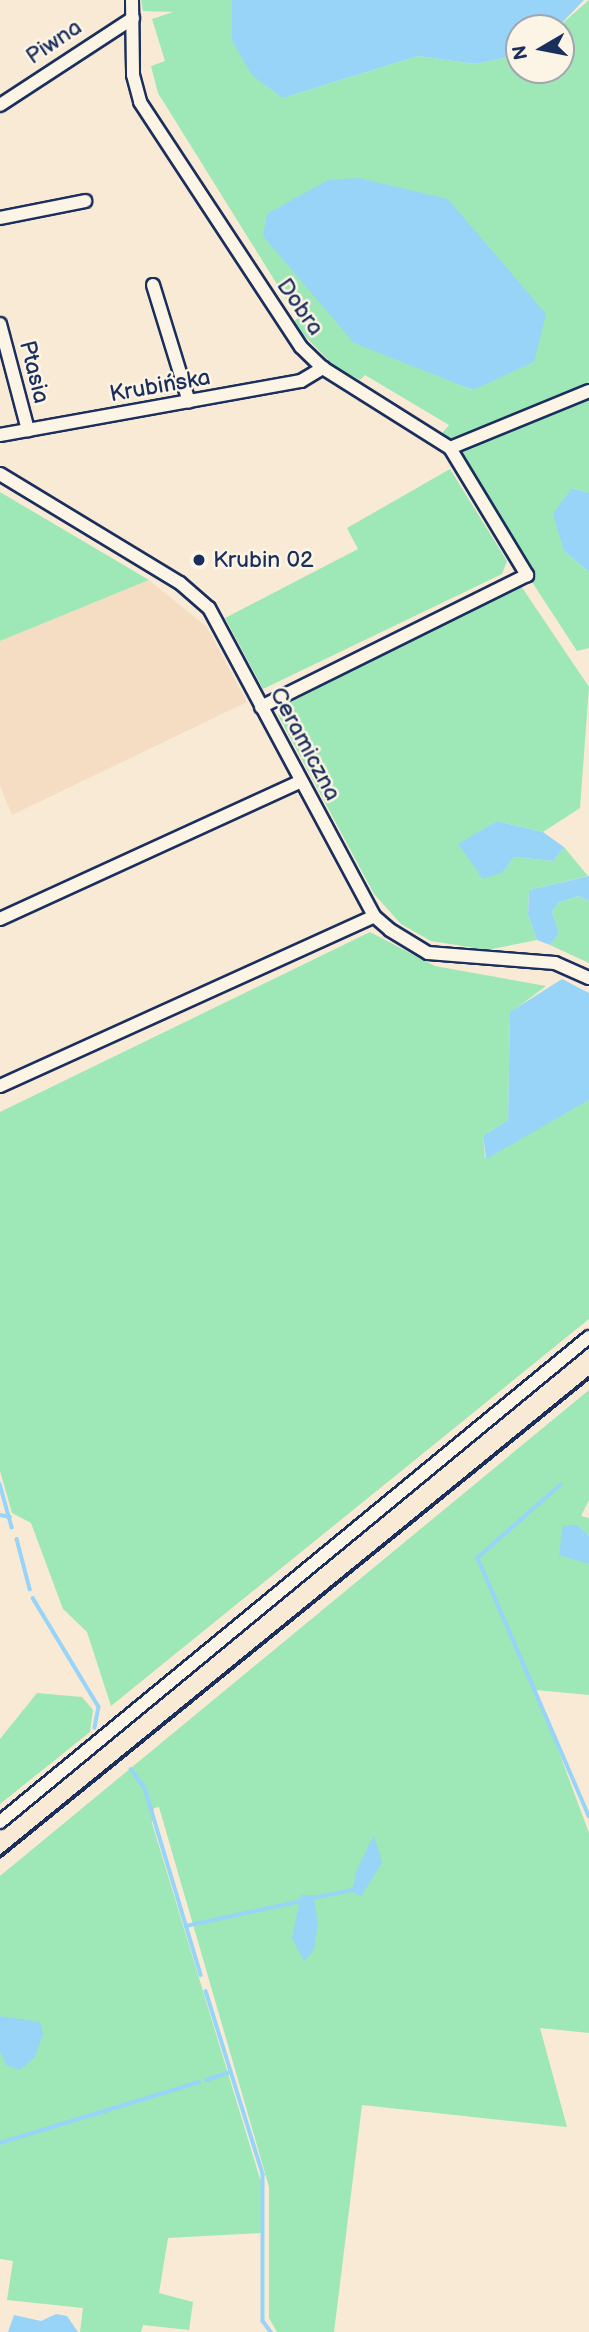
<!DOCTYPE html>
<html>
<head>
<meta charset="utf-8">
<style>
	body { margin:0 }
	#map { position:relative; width:589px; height:2332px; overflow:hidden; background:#f9ead6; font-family:"Balsamiq Sans",sans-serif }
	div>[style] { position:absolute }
	.built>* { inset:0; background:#f5ddc4 }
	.green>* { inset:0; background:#9ee7b6 }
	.water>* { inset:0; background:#97d4f8 }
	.stream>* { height:3.5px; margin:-1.75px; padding:0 1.75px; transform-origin:1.75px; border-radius:1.75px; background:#97d4f8 }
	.roads { filter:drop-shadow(2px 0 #1b2f5e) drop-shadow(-2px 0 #1b2f5e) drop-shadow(0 2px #1b2f5e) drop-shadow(0 -2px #1b2f5e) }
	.street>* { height:12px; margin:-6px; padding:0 6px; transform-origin:6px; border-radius:6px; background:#fcf5e5 }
	.rail>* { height:3.5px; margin:-1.75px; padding:0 1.75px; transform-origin:1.75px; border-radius:1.75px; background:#1b2f5e }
	.dots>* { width:19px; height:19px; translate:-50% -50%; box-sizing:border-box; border:4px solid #fcf5e5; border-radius:50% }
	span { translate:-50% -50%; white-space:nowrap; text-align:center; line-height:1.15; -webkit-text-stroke:5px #fcf5e5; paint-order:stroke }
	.street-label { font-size:23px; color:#1b2f5e }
	.poi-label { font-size:23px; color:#1b2f5e }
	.left { translate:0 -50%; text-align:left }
	.north { position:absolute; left:505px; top:14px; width:70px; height:70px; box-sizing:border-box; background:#fcf5e5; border:2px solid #a2a6af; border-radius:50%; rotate:260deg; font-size:19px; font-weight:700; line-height:28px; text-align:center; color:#1b2f5e }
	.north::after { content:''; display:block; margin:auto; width:24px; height:32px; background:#1b2f5e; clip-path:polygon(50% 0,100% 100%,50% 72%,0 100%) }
</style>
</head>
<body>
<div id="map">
	<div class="built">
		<i style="clip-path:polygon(149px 580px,207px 627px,247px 702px,12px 815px,0 786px,0 641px)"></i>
	</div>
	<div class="green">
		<i style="clip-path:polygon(evenodd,141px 0,232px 0,232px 41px,283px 98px,418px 56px,475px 64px,519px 55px,519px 70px,561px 70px,557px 28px,589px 0,589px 493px,572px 488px,564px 551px,589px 572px,589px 648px,577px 651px,438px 438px,449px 425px,365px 375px,360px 380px,333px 365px,292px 323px,298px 318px,158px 93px,151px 66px,165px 61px,152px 19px,173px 12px,143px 11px,141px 0,534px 362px,472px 390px,440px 376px,534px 362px)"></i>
		<i style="clip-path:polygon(450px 469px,507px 561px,502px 574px,263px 689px,225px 618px,358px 549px,347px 528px)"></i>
		<i style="clip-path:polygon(0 492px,149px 580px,0 641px)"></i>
		<i style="clip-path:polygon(521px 586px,589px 687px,580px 808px,543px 832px,497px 821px,459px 844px,503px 872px,514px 857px,553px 861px,564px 847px,588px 876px,529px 890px,528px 914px,537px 940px,487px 950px,431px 941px,401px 924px,374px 894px,278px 715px,281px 707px)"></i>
		<i style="clip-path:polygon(578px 896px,589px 901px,589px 963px,550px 945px,559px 933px,552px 912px,558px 903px)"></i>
		<i style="clip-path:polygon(370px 932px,435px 966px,546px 986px,510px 1013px,508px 1120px,483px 1136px,485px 1158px,589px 1100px,589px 1319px,111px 1706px,87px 1632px,63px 1609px,31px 1523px,12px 1513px,0 1471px,0 1112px)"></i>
		<i style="clip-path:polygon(589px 1390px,589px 1500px,581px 1516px,589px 1518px,589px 1536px,577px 1525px,582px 1561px,589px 1564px,589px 1695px,536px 1690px,589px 1833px,589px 2033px,540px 2028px,567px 2127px,362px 2105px,334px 2332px,277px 2332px,269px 2318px,269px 2187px,159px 1807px,154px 1808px,152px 1823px,261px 2182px,261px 2233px,168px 2238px,159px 2293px,193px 2302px,189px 2330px,143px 2325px,141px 2332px,80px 2332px,83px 2308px,7px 2300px,13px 2261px,0 2259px,0 1876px)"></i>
		<i style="clip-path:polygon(37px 1693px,82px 1697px,93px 1710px,90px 1732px,0 1804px,0 1739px)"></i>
	</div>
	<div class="water">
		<i style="clip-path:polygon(232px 0,584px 0,557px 28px,519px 28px,519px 55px,475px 64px,418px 56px,283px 98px,252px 75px,232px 41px)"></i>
		<i style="clip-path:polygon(359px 178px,448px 199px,546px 314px,534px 362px,473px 390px,354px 343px,263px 236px,267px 214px,328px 180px)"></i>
		<i style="clip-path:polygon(572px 488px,589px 493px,589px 572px,564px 551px,553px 514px)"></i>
		<i style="clip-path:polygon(497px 821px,543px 832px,564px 847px,553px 861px,514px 857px,503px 872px,483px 879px,458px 844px)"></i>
		<i style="clip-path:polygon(589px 876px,589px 901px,578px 896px,558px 903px,552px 912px,559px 933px,550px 945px,537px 940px,528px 914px,529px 890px)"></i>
		<i style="clip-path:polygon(562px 979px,589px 993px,589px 1100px,486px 1159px,483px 1136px,508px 1120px,510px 1012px)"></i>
		<i style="clip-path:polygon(563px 1525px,577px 1525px,589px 1536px,589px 1564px,559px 1555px)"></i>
		<i style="clip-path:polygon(374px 1835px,382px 1863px,361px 1896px,352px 1892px,356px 1872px)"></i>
		<i style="clip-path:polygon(301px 1895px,313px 1895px,318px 1923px,314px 1950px,304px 1961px,292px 1938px)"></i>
		<i style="clip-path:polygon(0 2016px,40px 2022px,43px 2034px,35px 2057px,20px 2070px,6px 2065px,0 2051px)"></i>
		<i style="clip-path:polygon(56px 2314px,67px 2316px,78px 2332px,8px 2332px,14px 2315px,41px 2321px)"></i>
	</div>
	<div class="stream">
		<i style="left:0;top:1484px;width:45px;rotate:74.4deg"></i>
		<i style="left:561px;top:1485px;width:111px;rotate:138.7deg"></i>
		<i style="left:478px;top:1558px;width:281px;rotate:66.7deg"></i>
		<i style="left:0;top:1515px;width:10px;rotate:11deg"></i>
		<i style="left:17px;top:1539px;width:52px;rotate:75.4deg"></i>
		<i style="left:33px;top:1598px;width:127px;rotate:58.8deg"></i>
		<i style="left:99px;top:1707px;width:21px;rotate:101deg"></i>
		<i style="left:131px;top:1769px;width:24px;rotate:54deg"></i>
		<i style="left:145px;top:1788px;width:195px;rotate:73.3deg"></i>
		<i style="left:309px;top:1899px;width:49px;rotate:-11.8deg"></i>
		<i style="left:186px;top:1926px;width:119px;rotate:-12.2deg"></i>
		<i style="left:206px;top:1991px;width:192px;rotate:72.7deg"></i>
		<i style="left:263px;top:2174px;width:147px;rotate:90deg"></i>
		<i style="left:263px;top:2321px;width:14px;rotate:54deg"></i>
		<i style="left:206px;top:2080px;width:25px;rotate:-18deg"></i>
		<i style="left:0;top:2143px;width:208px;rotate:-17deg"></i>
	</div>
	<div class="roads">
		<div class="street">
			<i style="left:132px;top:0;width:75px;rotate:89.2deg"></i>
			<i style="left:133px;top:75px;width:28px;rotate:75deg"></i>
			<i style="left:140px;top:102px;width:293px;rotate:56.7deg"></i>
			<i style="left:301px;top:347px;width:30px;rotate:44deg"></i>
			<i style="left:323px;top:368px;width:150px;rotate:32.2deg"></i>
			<i style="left:450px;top:448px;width:149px;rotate:58.8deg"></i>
			<i style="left:527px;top:575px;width:297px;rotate:153.6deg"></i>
			<i style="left:0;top:105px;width:159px;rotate:-33.2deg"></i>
			<i style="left:0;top:218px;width:87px;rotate:-11.3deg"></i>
			<i style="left:153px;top:285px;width:122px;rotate:72.9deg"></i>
			<i style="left:0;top:324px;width:110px;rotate:75.2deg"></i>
			<i style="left:0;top:435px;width:306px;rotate:-10.2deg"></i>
			<i style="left:301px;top:381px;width:26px;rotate:-31deg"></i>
			<i style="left:450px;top:448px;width:150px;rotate:-22.3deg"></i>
			<i style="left:0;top:474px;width:210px;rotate:31.2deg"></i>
			<i style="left:180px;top:583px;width:38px;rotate:41deg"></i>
			<i style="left:209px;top:608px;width:349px;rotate:61.8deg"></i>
			<i style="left:374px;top:916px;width:21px;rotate:41deg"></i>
			<i style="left:390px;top:930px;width:44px;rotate:31.2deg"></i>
			<i style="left:428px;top:953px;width:127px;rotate:4.5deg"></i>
			<i style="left:555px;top:963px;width:37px;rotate:24deg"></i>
			<i style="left:0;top:919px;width:331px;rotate:-24.6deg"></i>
			<i style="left:0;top:1086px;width:411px;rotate:-24.4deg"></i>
			<i style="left:0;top:1822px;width:763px;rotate:-39.47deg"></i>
		</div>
	</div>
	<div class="rail">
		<i style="left:0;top:1857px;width:759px;rotate:-39.12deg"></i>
	</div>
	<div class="dots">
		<i style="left:199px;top:560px;background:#1b2f5e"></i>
	</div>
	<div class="street-label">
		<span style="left:54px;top:42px;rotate:-34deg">Piwna</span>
		<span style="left:300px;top:307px;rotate:55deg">Dobra</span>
		<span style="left:34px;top:372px;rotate:76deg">Ptasia</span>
		<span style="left:160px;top:386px;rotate:-10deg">Krubińska</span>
		<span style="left:305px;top:744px;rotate:62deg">Ceramiczna</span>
	</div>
	<div class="poi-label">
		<span class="left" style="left:213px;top:560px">Krubin 02</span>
	</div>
	<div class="north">N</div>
</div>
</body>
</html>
